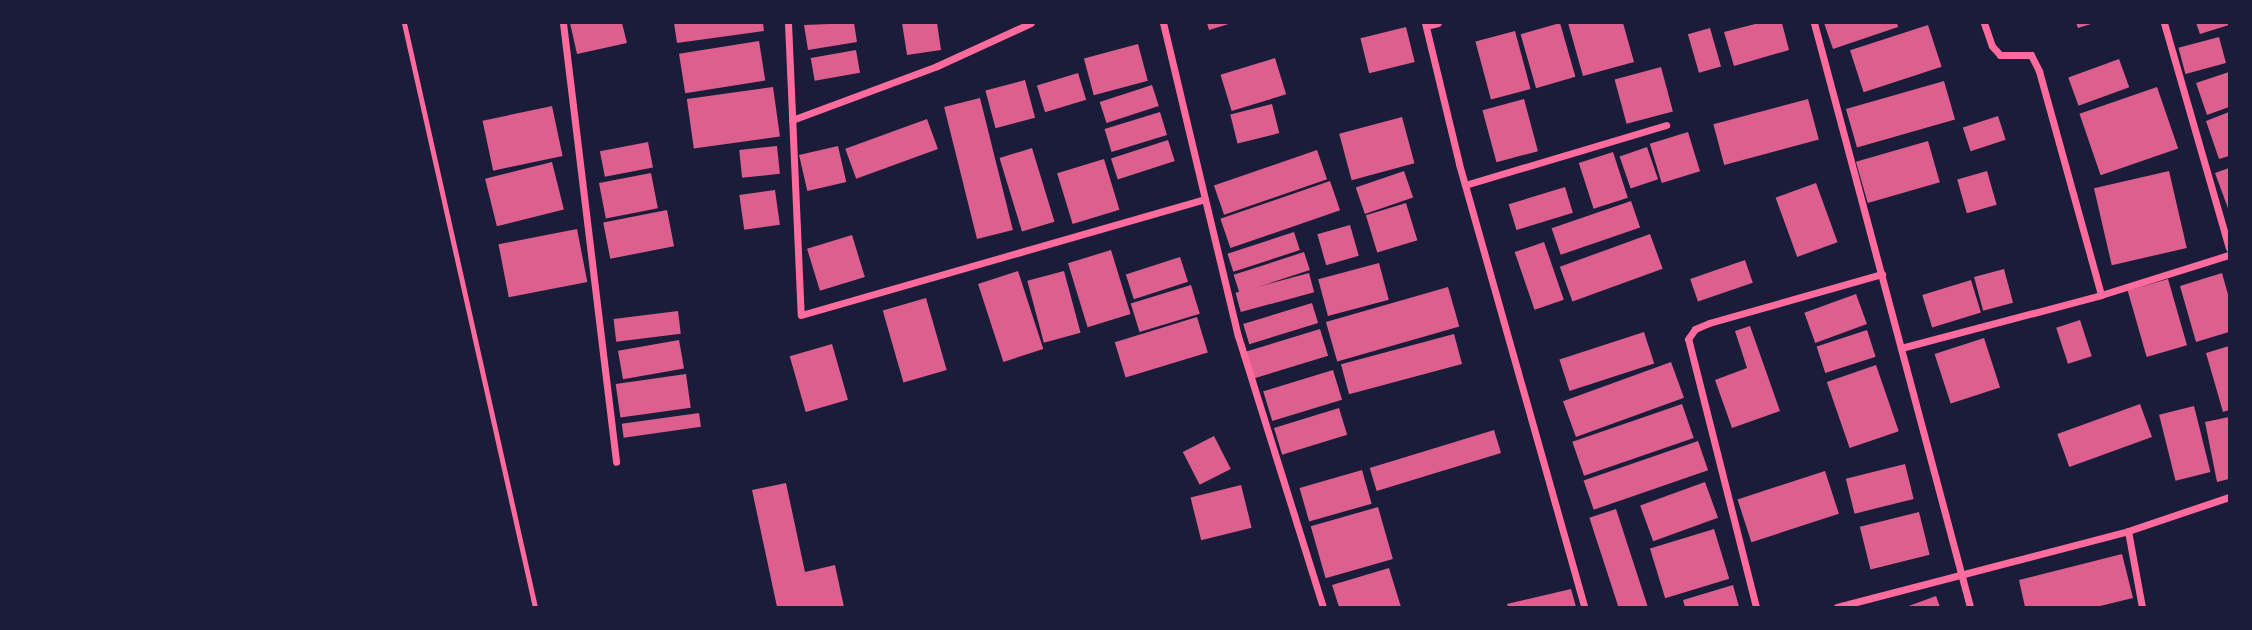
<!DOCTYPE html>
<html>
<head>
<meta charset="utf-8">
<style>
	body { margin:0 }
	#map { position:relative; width:2252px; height:630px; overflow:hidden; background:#1b1b3a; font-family:Poppins,sans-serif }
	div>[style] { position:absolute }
	.building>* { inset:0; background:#dd5f8e; transform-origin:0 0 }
	.service>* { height:5px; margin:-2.5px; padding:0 2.5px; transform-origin:2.5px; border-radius:2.5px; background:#ff6b9d }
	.minor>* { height:7px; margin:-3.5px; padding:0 3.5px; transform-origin:3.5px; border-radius:3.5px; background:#ff6b9d }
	span { translate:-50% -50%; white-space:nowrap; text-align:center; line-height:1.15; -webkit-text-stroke:6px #1b1b3a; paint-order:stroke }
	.frame { position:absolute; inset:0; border:24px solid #1b1b3a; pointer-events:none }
</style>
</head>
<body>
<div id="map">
	<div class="building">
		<i style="clip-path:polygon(570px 23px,622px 23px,627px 43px,577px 54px)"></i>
		<i style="clip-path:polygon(674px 23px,763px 23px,764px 31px,677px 43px)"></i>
		<i style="clip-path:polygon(854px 23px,857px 42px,808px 50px,804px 25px)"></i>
		<i style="clip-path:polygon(902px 23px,937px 23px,941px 50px,907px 55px)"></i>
		<i style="clip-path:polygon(1207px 23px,1232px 23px,1209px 30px)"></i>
		<i style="left:1560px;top:23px;width:56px;height:41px;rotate:74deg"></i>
		<i style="clip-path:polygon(1568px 23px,1623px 23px,1634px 62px,1583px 76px)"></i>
		<i style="clip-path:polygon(1759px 23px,1782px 23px,1789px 50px,1734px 66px,1724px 32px)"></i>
		<i style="clip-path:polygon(1824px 23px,1897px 23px,1898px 27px,1833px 49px)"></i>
		<i style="clip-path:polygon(2076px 23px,2094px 23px,2078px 28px)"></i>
		<i style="clip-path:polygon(2196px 23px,2229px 23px,2229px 25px,2200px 34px)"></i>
		<i style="left:1928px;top:25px;width:44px;height:82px;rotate:72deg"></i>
		<i style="left:1406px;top:27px;width:36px;height:47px;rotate:76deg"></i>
		<i style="left:1710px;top:28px;width:40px;height:23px;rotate:74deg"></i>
		<i style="left:1515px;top:31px;width:60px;height:41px;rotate:75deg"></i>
		<i style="left:2219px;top:37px;width:27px;height:42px;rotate:75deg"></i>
		<i style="left:759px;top:41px;width:40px;height:81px;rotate:81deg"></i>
		<i style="left:1138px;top:44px;width:38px;height:56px;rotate:75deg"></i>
		<i style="left:856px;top:50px;width:23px;height:46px;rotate:80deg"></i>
		<i style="left:1275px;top:58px;width:38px;height:57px;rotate:73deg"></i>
		<i style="left:2119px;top:59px;width:30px;height:54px;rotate:70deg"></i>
		<i style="left:1661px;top:67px;width:46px;height:48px;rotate:75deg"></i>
		<i style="clip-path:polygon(2229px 72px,2229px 107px,2207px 115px,2196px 83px)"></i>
		<i style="left:1078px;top:73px;width:28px;height:43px;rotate:73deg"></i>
		<i style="left:1025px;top:80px;width:39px;height:41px;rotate:75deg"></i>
		<i style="left:1944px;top:81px;width:40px;height:102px;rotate:74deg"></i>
		<i style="left:1152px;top:85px;width:22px;height:55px;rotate:72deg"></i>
		<i style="left:773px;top:87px;width:50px;height:87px;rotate:82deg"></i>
		<i style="left:2157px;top:87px;width:65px;height:82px;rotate:71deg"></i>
		<i style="left:980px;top:98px;width:136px;height:37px;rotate:76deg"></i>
		<i style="left:1524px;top:99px;width:54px;height:43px;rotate:75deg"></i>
		<i style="left:1808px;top:99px;width:42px;height:98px;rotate:75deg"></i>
		<i style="left:1272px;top:104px;width:30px;height:43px;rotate:76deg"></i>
		<i style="left:552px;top:106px;width:51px;height:71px;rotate:78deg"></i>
		<i style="left:1160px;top:112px;width:24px;height:58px;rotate:73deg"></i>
		<i style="clip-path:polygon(2229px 112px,2229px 156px,2219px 159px,2206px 121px)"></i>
		<i style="left:1998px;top:116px;width:25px;height:37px;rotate:72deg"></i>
		<i style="left:1402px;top:117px;width:48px;height:65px;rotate:75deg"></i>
		<i style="left:927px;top:119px;width:32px;height:87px;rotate:70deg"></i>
		<i style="left:1688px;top:132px;width:41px;height:40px;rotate:73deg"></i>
		<i style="left:1168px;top:140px;width:22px;height:60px;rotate:72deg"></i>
		<i style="left:1928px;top:141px;width:43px;height:75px;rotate:74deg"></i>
		<i style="left:648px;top:142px;width:26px;height:49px;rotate:79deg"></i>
		<i style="left:777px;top:146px;width:28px;height:38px;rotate:84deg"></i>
		<i style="left:838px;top:146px;width:37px;height:40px;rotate:77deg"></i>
		<i style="left:1647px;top:147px;width:34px;height:29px;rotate:71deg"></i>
		<i style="left:1032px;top:148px;width:77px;height:34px;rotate:73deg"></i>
		<i style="left:1317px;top:150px;width:31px;height:109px;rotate:71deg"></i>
		<i style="left:1613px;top:152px;width:48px;height:36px;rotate:72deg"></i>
		<i style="left:1104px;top:159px;width:53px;height:49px;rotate:73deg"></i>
		<i style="left:552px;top:162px;width:49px;height:69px;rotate:76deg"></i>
		<i style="clip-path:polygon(2229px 168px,2229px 211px,2215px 173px)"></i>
		<i style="left:1404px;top:171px;width:28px;height:51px;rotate:71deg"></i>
		<i style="left:1987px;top:171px;width:35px;height:31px;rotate:74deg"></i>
		<i style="left:2169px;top:171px;width:79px;height:77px;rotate:77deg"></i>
		<i style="left:651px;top:173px;width:36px;height:53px;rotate:79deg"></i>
		<i style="left:1330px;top:181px;width:31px;height:116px;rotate:71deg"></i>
		<i style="left:1816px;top:183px;width:63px;height:43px;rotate:70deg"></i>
		<i style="left:1565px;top:187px;width:27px;height:59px;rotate:73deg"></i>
		<i style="left:775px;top:190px;width:35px;height:36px;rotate:82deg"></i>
		<i style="left:1631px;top:201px;width:28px;height:84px;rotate:71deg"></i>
		<i style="left:1406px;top:203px;width:39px;height:42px;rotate:73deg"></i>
		<i style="left:667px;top:210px;width:37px;height:65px;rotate:79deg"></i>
		<i style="left:1350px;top:225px;width:32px;height:34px;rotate:74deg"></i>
		<i style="left:577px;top:229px;width:54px;height:80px;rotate:79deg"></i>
		<i style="left:1294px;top:232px;width:19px;height:70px;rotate:72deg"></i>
		<i style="left:1650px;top:234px;width:37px;height:96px;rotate:70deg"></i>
		<i style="left:852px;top:235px;width:44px;height:47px;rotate:73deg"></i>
		<i style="left:1544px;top:242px;width:61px;height:31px;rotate:71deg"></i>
		<i style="left:1111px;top:250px;width:67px;height:45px;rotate:73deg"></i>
		<i style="left:1304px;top:252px;width:19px;height:74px;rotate:72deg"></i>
		<i style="left:1180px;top:257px;width:26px;height:57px;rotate:72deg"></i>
		<i style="left:1745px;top:260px;width:24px;height:58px;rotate:71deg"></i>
		<i style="left:1379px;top:263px;width:38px;height:63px;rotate:75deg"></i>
		<i style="left:2004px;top:269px;width:35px;height:31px;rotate:75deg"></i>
		<i style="left:1018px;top:271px;width:82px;height:42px;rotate:72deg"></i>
		<i style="left:1064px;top:271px;width:64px;height:38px;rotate:75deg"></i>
		<i style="left:1309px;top:273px;width:20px;height:76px;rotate:75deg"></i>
		<i style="clip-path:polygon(2222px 273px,2229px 298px,2229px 332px,2196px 342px,2180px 286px)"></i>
		<i style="left:2168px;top:279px;width:69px;height:42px;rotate:74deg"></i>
		<i style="left:1971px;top:280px;width:34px;height:51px;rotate:73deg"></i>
		<i style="left:1191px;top:285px;width:30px;height:63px;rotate:73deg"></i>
		<i style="left:1448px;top:287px;width:41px;height:127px;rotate:74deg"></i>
		<i style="left:1856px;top:294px;width:32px;height:55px;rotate:70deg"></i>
		<i style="left:926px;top:298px;width:75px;height:45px;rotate:74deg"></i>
		<i style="left:1312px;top:303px;width:21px;height:72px;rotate:73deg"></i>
		<i style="left:678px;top:311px;width:23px;height:65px;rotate:83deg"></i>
		<i style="left:1197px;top:317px;width:37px;height:86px;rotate:73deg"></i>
		<i style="left:2080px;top:320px;width:38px;height:25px;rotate:72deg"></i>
		<i style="clip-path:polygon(1750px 326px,1780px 411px,1732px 428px,1715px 380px,1747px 368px,1735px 331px)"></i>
		<i style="left:1320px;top:329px;width:28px;height:77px;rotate:73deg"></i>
		<i style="left:1867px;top:330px;width:28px;height:53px;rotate:72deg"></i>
		<i style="left:1644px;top:332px;width:33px;height:89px;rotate:72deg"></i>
		<i style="left:1454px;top:334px;width:31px;height:117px;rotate:75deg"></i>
		<i style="left:1984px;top:338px;width:52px;height:52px;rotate:72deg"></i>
		<i style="left:679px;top:340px;width:29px;height:62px;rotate:80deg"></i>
		<i style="left:832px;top:344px;width:58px;height:44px;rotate:74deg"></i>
		<i style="clip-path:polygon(2229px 346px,2229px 410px,2223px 412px,2206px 353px)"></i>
		<i style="left:1671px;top:362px;width:38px;height:115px;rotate:70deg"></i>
		<i style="left:1876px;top:365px;width:70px;height:52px;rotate:71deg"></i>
		<i style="left:1333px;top:370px;width:31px;height:73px;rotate:73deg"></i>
		<i style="left:686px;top:374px;width:34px;height:71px;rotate:82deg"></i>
		<i style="left:1682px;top:404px;width:36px;height:116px;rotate:71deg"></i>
		<i style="left:2140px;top:404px;width:35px;height:88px;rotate:70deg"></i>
		<i style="left:2194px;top:406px;width:68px;height:36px;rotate:76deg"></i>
		<i style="left:1339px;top:408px;width:28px;height:68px;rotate:73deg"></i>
		<i style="left:699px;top:413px;width:14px;height:78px;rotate:82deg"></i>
		<i style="clip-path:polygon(2229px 417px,2229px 479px,2217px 482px,2205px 422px)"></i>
		<i style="left:1494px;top:430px;width:24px;height:130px;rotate:73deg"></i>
		<i style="left:1214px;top:436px;width:37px;height:35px;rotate:63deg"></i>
		<i style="left:1698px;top:441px;width:31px;height:121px;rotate:71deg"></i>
		<i style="left:1905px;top:464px;width:36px;height:61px;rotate:76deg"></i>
		<i style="left:1362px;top:470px;width:35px;height:65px;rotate:74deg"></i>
		<i style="left:1825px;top:471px;width:45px;height:92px;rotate:72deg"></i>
		<i style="left:1705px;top:482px;width:38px;height:69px;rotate:70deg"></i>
		<i style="clip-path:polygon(786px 483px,805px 572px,835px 565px,844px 607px,777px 607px,752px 490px)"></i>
		<i style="left:1241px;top:485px;width:44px;height:52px;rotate:76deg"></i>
		<i style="left:1378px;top:507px;width:54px;height:70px;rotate:74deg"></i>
		<i style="left:1616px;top:509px;width:103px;height:28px;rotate:72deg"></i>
		<i style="left:1919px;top:512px;width:44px;height:61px;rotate:76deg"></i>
		<i style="left:1714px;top:529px;width:52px;height:67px;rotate:73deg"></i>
		<i style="clip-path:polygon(2122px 554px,2133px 598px,2096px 607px,2025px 607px,2019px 580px)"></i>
		<i style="clip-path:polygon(1389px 568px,1401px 607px,1339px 607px,1332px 585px)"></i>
		<i style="clip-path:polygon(1733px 585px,1739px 607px,1685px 607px,1683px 600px)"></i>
		<i style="clip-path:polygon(1571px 589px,1576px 607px,1508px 607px,1507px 604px)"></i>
		<i style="clip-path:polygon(1936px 596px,1940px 607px,1906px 607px)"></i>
	</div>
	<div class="service">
		<i style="left:404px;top:23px;width:599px;rotate:77.36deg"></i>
	</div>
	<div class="minor">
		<i style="left:563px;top:23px;width:442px;rotate:83.1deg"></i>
		<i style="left:788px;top:23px;width:292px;rotate:87.5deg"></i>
		<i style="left:801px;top:315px;width:420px;rotate:-16deg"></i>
		<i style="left:1205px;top:199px;width:181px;rotate:-103.4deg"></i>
		<i style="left:1425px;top:23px;width:145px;rotate:76.4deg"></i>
		<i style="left:1459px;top:164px;width:460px;rotate:74.2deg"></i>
		<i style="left:1814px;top:23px;width:604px;rotate:75.04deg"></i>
		<i style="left:1984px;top:23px;width:24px;rotate:71deg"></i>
		<i style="left:1992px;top:46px;width:12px;rotate:48deg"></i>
		<i style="left:2000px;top:55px;width:31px"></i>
		<i style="left:2031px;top:55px;width:18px;rotate:63deg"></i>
		<i style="left:2039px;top:71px;width:232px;rotate:74.5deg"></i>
		<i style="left:2164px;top:23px;width:234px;rotate:73.9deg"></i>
		<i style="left:1426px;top:26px;width:12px;rotate:-14deg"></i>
		<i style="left:792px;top:120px;width:155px;rotate:-20.4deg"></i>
		<i style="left:937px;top:66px;width:103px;rotate:-24.6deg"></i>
		<i style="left:1465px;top:185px;width:210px;rotate:-16.6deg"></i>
		<i style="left:1205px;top:199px;width:141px;rotate:76.5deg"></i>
		<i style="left:1238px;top:336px;width:284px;rotate:72.6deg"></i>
		<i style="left:1901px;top:348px;width:207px;rotate:-14.8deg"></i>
		<i style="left:2101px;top:295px;width:134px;rotate:-17.4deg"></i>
		<i style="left:2128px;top:531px;width:77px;rotate:79.6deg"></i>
		<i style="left:1756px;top:607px;width:276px;rotate:-104.2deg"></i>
		<i style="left:1688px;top:339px;width:12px;rotate:-55deg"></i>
		<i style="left:1695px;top:329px;width:15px;rotate:-23deg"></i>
		<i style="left:1709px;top:323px;width:180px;rotate:-15.8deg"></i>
		<i style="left:1837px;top:607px;width:301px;rotate:-14.6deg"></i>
		<i style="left:2128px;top:531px;width:107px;rotate:-18.6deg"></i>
	</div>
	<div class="frame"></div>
</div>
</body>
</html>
